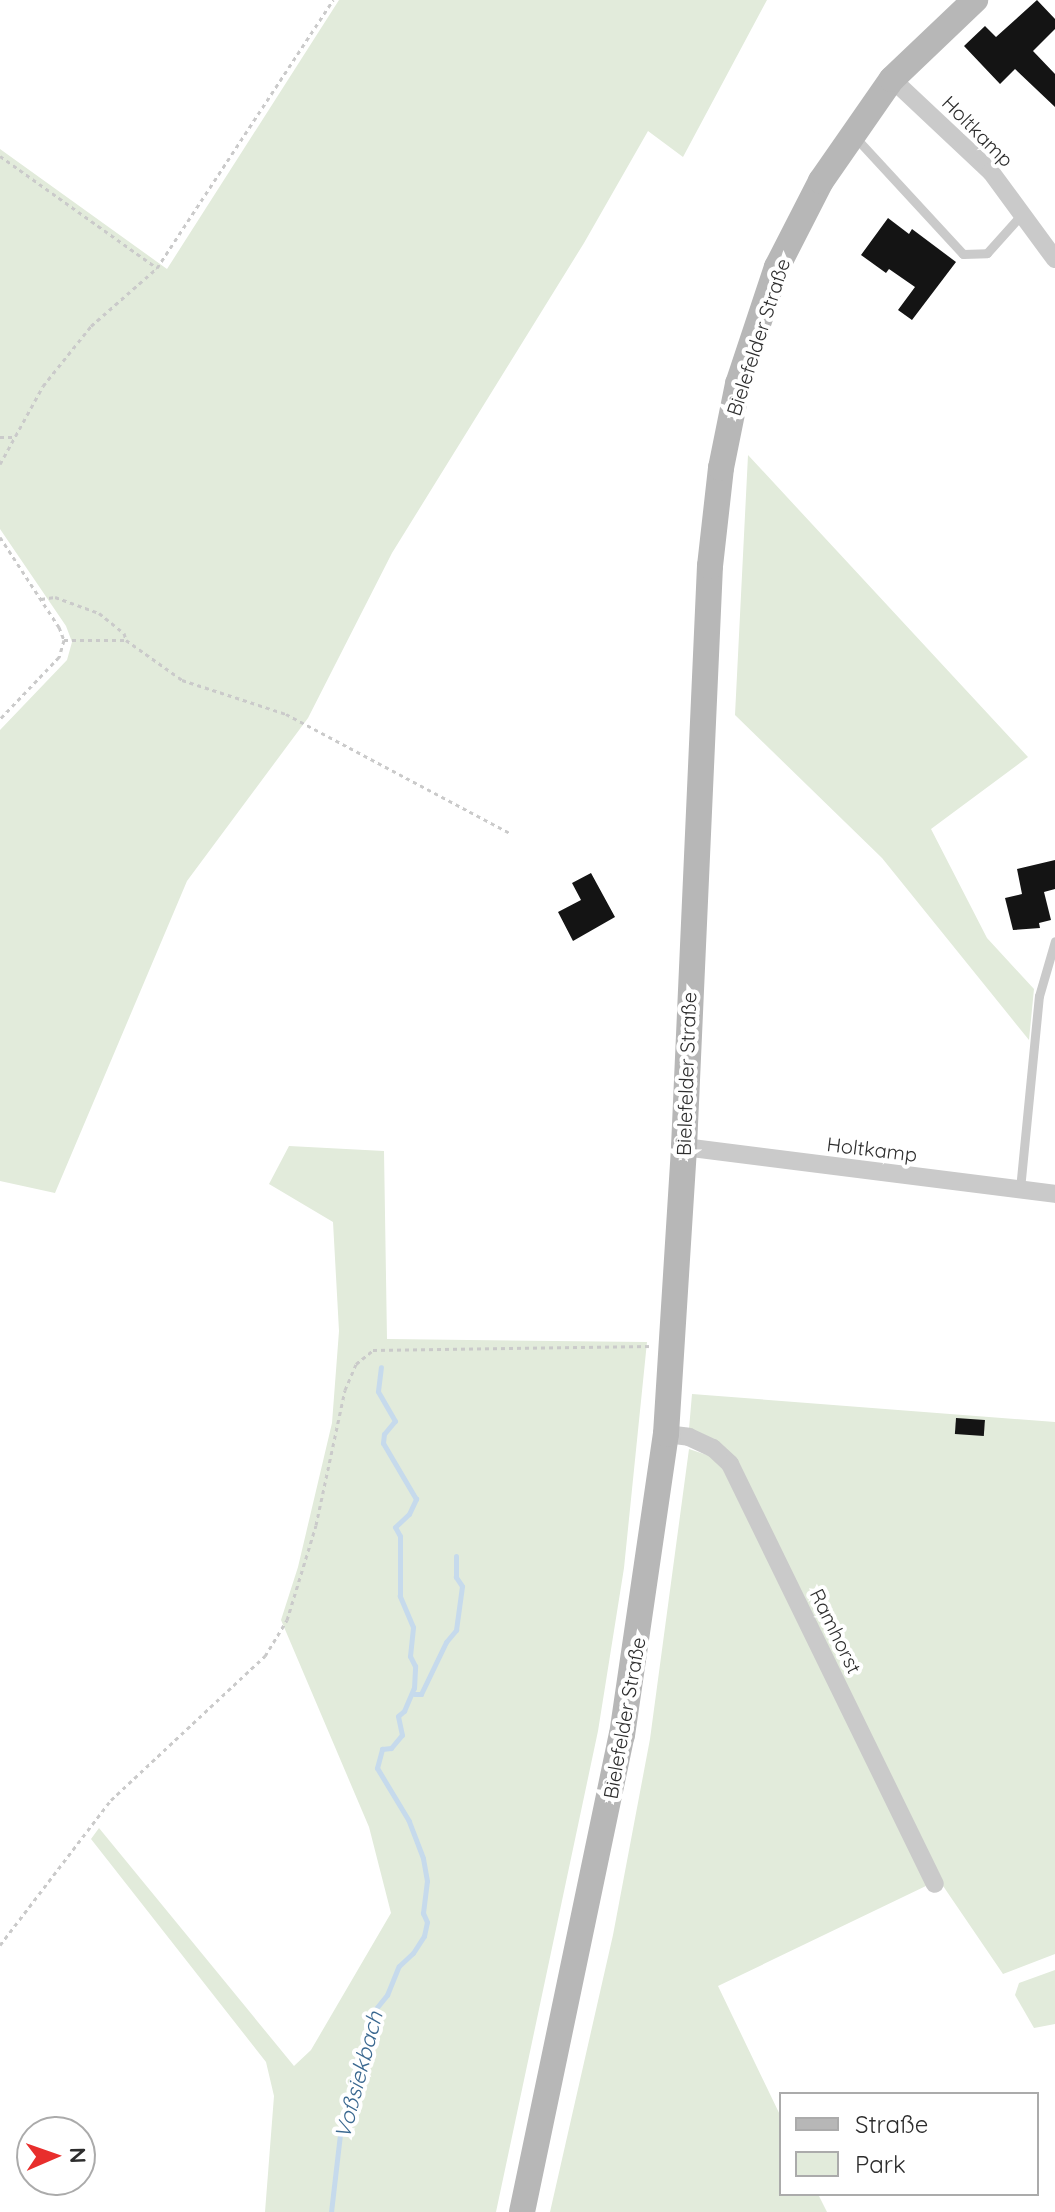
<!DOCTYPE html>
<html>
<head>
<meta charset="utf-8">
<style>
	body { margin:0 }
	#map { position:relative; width:1055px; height:2212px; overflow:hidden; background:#fff; font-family:Quicksand,sans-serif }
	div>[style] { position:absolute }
	.green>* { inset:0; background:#e2ebdb }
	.stream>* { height:5px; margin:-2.5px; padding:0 2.5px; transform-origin:2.5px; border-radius:2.5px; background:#c6daec }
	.building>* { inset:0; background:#141414; transform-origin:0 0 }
	.path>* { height:3px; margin-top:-1.5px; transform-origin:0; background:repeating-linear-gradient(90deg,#cacaca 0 4px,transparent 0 8px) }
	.lane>* { height:9px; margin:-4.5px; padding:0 4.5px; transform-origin:4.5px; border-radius:4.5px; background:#cacaca }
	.street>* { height:18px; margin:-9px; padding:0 9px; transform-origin:9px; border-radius:9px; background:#cacaca }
	.secondary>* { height:26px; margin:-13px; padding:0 13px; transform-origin:13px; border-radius:13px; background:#b7b7b7 }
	span { translate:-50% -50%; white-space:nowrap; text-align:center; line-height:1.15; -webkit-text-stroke:8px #fff; paint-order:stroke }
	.street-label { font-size:20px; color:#2d2d2d }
	.water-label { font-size:22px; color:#3a6890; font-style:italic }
	.legend { position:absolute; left:779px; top:2092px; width:260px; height:104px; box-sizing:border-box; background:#fff; border:2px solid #ababab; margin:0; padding:10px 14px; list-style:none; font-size:24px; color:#2d2d2d }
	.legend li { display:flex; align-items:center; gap:16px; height:40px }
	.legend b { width:40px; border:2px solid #ababab }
	.north { position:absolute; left:16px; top:2116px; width:80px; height:80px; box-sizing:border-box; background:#fff; border:2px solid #ababab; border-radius:50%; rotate:88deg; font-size:22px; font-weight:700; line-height:32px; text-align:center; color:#2d2d2d }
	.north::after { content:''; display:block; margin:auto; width:28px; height:36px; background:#e82e2c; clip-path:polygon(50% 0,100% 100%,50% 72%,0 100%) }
</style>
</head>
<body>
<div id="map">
	<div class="green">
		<i style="clip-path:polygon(339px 0,767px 0,683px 157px,648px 131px,584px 243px,392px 553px,308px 718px,187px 881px,55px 1193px,0 1181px,0 730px,67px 660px,72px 642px,66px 626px,0 529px,0 149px,167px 269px)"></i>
		<i style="clip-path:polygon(748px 455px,1028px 757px,931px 829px,987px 938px,1034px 989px,1029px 1040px,882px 858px,735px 715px)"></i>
		<i style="clip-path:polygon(289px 1146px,384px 1151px,387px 1339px,647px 1342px,624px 1568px,598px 1731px,496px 2212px,265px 2212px,274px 2096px,266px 2062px,91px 1839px,99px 1828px,294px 2066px,311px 2050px,391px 1913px,369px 1827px,281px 1620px,298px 1567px,332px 1423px,339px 1331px,333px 1222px,269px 1184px)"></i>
		<i style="clip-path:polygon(692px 1394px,1055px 1422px,1055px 1954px,1003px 1974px,939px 1880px,733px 1460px,689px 1429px)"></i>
		<i style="clip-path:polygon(689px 1449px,710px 1456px,722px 1467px,928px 1885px,718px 1986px,781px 2117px,781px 2194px,818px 2194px,827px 2212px,550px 2212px,613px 1935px,650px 1739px)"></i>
		<i style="clip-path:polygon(1055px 1970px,1055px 2024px,1034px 2028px,1015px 1995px,1019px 1983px)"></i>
	</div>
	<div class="stream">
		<i style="left:414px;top:1694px;width:7px"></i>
		<i style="left:421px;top:1694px;width:58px;rotate:-64.3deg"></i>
		<i style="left:446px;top:1642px;width:16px;rotate:-50deg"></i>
		<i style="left:456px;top:1630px;width:44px;rotate:-82.2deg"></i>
		<i style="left:462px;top:1586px;width:11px;rotate:-124deg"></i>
		<i style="left:456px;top:1577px;width:21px;rotate:-90deg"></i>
		<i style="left:331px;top:2212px;width:87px;rotate:-83.4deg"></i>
		<i style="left:341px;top:2126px;width:50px;rotate:-73.7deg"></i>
		<i style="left:355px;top:2078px;width:48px;rotate:-66.6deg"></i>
		<i style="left:374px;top:2034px;width:23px;rotate:-90deg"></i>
		<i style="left:374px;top:2011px;width:21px;rotate:-51deg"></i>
		<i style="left:387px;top:1995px;width:31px;rotate:-68deg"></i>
		<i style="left:399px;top:1966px;width:19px;rotate:-43deg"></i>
		<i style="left:413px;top:1953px;width:20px;rotate:-57deg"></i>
		<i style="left:424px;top:1936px;width:14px;rotate:-78deg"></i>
		<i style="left:427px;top:1922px;width:10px;rotate:-114deg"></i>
		<i style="left:423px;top:1913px;width:32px;rotate:-83deg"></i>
		<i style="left:427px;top:1881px;width:23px;rotate:-100deg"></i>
		<i style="left:423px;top:1858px;width:40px;rotate:-111deg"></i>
		<i style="left:409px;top:1821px;width:62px;rotate:-121.1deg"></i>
		<i style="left:377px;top:1768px;width:20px;rotate:-75deg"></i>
		<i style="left:382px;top:1749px;width:9px;rotate:-6deg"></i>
		<i style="left:391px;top:1748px;width:17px;rotate:-50deg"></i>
		<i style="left:402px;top:1735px;width:19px;rotate:-102deg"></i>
		<i style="left:398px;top:1716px;width:8px;rotate:-40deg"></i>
		<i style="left:404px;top:1711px;width:25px;rotate:-67deg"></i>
		<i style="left:414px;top:1688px;width:22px;rotate:-87deg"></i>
		<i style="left:415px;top:1666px;width:11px;rotate:-117deg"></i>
		<i style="left:410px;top:1656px;width:29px;rotate:-84deg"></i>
		<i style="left:413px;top:1627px;width:34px;rotate:-113deg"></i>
		<i style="left:400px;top:1596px;width:60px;rotate:-90deg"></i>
		<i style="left:400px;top:1536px;width:10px;rotate:-119deg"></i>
		<i style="left:395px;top:1527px;width:19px;rotate:-43deg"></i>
		<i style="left:409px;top:1514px;width:17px;rotate:-65deg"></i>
		<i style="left:416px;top:1499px;width:65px;rotate:-120.5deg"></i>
		<i style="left:383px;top:1443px;width:9px;rotate:-84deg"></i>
		<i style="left:384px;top:1434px;width:17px;rotate:-50deg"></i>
		<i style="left:395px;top:1421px;width:34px;rotate:-120deg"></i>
		<i style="left:378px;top:1391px;width:24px;rotate:-83deg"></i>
	</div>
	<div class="building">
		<i style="clip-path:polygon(1037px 0,1055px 19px,1055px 29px,1033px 51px,1055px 74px,1055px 107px,1015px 69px,1000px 84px,964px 46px,985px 26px,996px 37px)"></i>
		<i style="clip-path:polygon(888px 218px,909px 234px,912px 229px,956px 262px,912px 320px,898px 310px,915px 287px,889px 269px,886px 273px,861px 255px)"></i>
		<i style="clip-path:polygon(1055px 860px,1055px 889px,1044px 892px,1051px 920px,1039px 923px,1040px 928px,1013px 930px,1005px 898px,1022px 894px,1017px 869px)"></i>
		<i style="clip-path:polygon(591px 873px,615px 917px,573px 941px,558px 912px,581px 900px,572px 883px)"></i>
		<i style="left:956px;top:1418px;width:29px;height:16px;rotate:4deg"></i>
	</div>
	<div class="path">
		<i style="left:0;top:156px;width:193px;rotate:35.5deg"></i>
		<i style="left:0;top:437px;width:15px"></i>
		<i style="left:0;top:464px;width:89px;rotate:-61.1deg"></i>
		<i style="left:43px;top:386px;width:77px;rotate:-51.3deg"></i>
		<i style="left:91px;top:326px;width:88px;rotate:-41.3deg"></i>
		<i style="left:157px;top:268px;width:321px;rotate:-56.7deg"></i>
		<i style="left:0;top:537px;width:108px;rotate:56.8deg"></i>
		<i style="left:59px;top:627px;width:14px;rotate:69deg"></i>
		<i style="left:64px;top:640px;width:18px;rotate:106deg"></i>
		<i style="left:59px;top:657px;width:86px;rotate:133.6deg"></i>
		<i style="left:41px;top:599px;width:14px;rotate:-8deg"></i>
		<i style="left:55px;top:597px;width:47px;rotate:20deg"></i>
		<i style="left:99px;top:613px;width:32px;rotate:39deg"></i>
		<i style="left:124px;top:633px;width:7px;rotate:74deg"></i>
		<i style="left:64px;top:640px;width:62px"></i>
		<i style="left:126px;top:640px;width:69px;rotate:35.5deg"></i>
		<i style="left:182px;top:680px;width:109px;rotate:18.1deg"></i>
		<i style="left:286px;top:714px;width:254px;rotate:28deg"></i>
		<i style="left:0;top:1945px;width:183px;rotate:-52.6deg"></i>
		<i style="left:111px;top:1800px;width:211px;rotate:-43.1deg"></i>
		<i style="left:265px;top:1656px;width:42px;rotate:-58.6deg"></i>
		<i style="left:287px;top:1620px;width:99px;rotate:-73deg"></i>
		<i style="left:316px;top:1525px;width:138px;rotate:-77.9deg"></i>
		<i style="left:345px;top:1390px;width:28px;rotate:-67deg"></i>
		<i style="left:356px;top:1364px;width:22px;rotate:-39deg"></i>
		<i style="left:373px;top:1350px;width:279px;rotate:-0.8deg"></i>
	</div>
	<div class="lane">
		<i style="left:855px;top:137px;width:159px;rotate:47.3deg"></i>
		<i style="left:963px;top:254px;width:24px;rotate:-2deg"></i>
		<i style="left:987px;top:253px;width:51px;rotate:-48.2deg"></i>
		<i style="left:1020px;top:1189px;width:194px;rotate:-84.4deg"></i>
		<i style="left:1039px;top:996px;width:57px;rotate:-73.8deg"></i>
	</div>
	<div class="street">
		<i style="left:892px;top:79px;width:136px;rotate:43.2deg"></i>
		<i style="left:991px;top:172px;width:108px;rotate:53.7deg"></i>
		<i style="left:684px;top:1147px;width:374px;rotate:7.2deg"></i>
		<i style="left:666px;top:1434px;width:23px;rotate:7deg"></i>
		<i style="left:689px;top:1437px;width:26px;rotate:25deg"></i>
		<i style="left:713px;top:1448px;width:23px;rotate:43deg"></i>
		<i style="left:730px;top:1464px;width:467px;rotate:64deg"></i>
	</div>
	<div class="secondary">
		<i style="left:522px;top:2212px;width:487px;rotate:-78.2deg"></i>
		<i style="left:622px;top:1735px;width:304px;rotate:-81.7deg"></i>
		<i style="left:666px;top:1434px;width:288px;rotate:-86.4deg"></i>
		<i style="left:684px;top:1147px;width:582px;rotate:-87.44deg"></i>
		<i style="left:710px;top:566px;width:99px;rotate:-83.6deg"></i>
		<i style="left:721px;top:468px;width:86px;rotate:-78.6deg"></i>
		<i style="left:738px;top:384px;width:123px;rotate:-71.6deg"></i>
		<i style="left:777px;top:267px;width:97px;rotate:-62.9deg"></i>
		<i style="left:821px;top:181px;width:124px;rotate:-55.2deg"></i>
		<i style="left:892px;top:79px;width:115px;rotate:-43.6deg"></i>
	</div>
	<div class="street-label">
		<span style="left:978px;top:131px;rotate:45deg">Holtkamp</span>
		<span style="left:758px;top:337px;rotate:-72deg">Bielefelder Straße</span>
		<span style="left:686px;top:1074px;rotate:-88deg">Bielefelder Straße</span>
		<span style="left:872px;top:1149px;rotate:7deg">Holtkamp</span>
		<span style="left:836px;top:1631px;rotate:64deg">Ramhorst</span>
		<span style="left:624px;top:1718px;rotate:-80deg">Bielefelder Straße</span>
	</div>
	<div class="water-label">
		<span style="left:359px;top:2075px;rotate:-75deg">Voßsiekbach</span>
	</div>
	<ul class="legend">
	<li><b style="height:10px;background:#b7b7b7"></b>Straße</li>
	<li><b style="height:22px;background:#e2ebdb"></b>Park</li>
	</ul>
	<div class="north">N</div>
</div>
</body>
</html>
